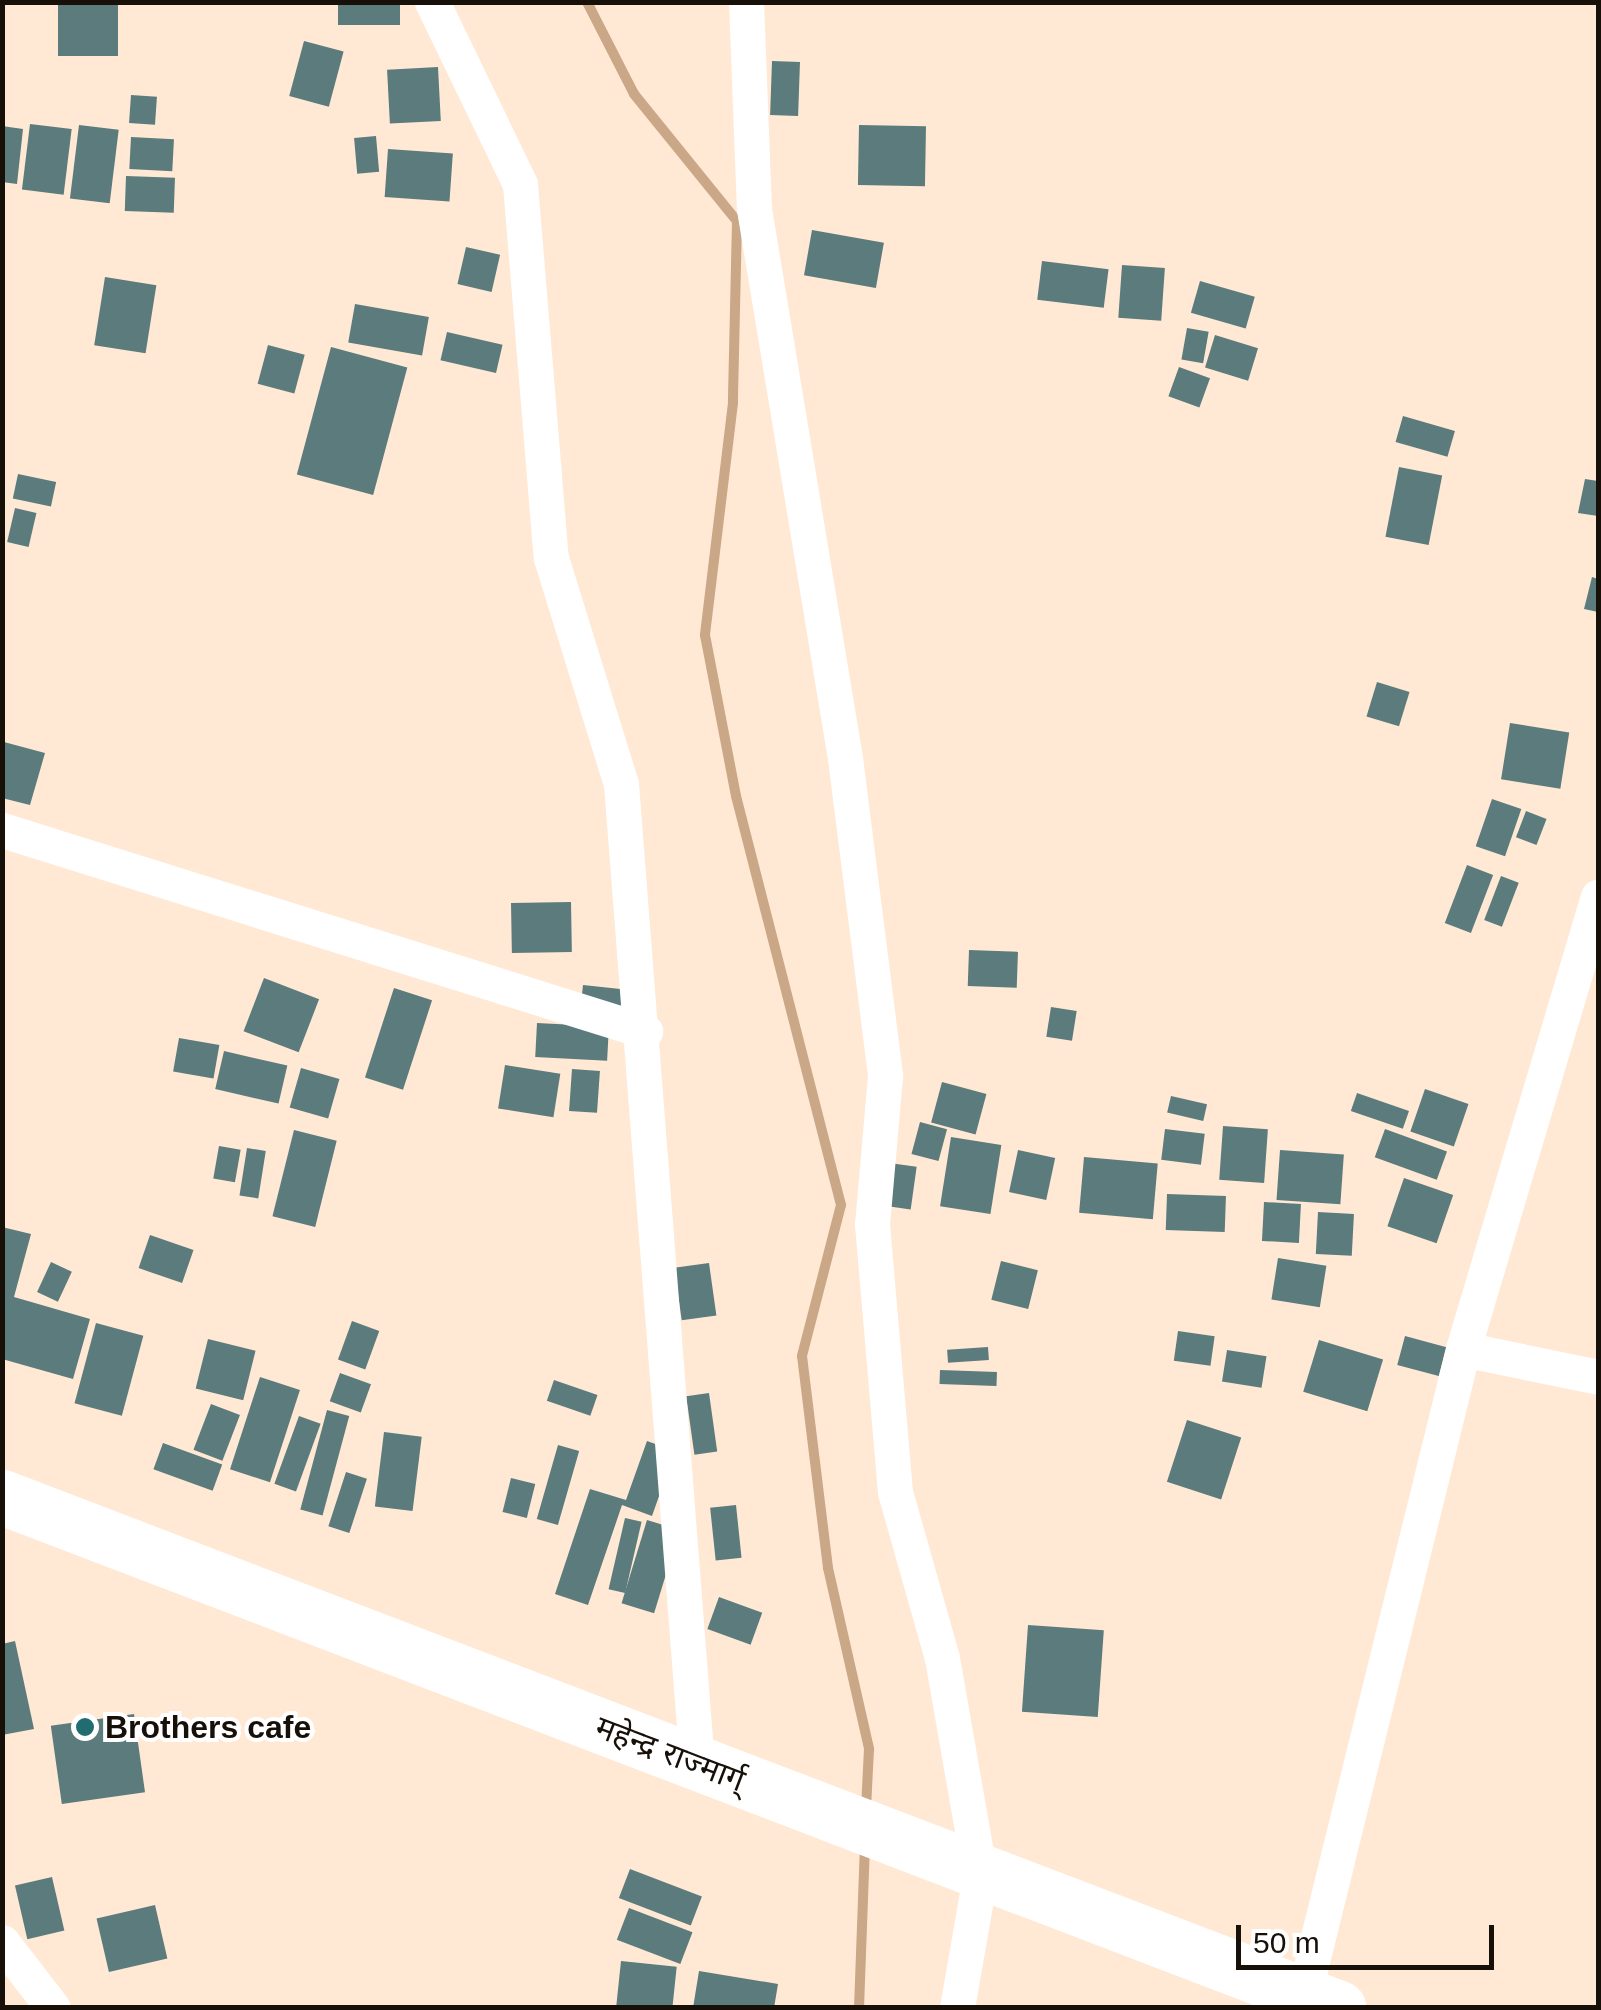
<!DOCTYPE html>
<html>
<head>
<meta charset="utf-8">
<style>
	body { margin:0 }
	#map { position:relative; width:1601px; height:2010px; overflow:hidden; background:#ffe9d4; font-family:Arial,"Noto Sans Devanagari",sans-serif }
	div>[style] { position:absolute }
	.stream>* { height:10px; margin:-5px; padding:0 5px; transform-origin:5px; border-radius:5px; background:#caa786 }
	.building>* { inset:0; background:#5b7b7d; transform-origin:0 0 }
	.street>* { height:35px; margin:-17.5px; padding:0 17.5px; transform-origin:17.5px; border-radius:17.5px; background:#fff }
	.highway>* { height:55px; margin:-27.5px; padding:0 27.5px; transform-origin:27.5px; border-radius:27.5px; background:#fff }
	.dots>* { width:28px; height:28px; translate:-50% -50%; box-sizing:border-box; border:5px solid #fff; border-radius:50% }
	span { translate:-50% -50%; white-space:nowrap; text-align:center; line-height:1.15; -webkit-text-stroke:8px #fff; paint-order:stroke }
	.poi-label { font-size:32px; color:#171009; font-weight:700 }
	.left { translate:0 -50%; text-align:left }
	.street-label { font-size:32px; color:#171009 }
	.frame { position:absolute; inset:0; border:5px solid #171009; pointer-events:none }
	.scale { position:absolute; left:1236px; top:1925px; width:258px; height:45px; box-sizing:border-box; border:5px solid #171009; border-top:0; padding-left:12px; font-size:30px; line-height:35px; white-space:nowrap; color:#171009; -webkit-text-stroke:8px #fff; paint-order:stroke }
</style>
</head>
<body>
<div id="map">
	<div class="stream">
		<i style="left:587px;top:2px;width:103px;rotate:62.9deg"></i>
		<i style="left:634px;top:94px;width:164px;rotate:51deg"></i>
		<i style="left:737px;top:221px;width:182px;rotate:91.3deg"></i>
		<i style="left:733px;top:403px;width:234px;rotate:96.9deg"></i>
		<i style="left:705px;top:635px;width:164px;rotate:79.1deg"></i>
		<i style="left:736px;top:796px;width:422px;rotate:75.6deg"></i>
		<i style="left:841px;top:1205px;width:156px;rotate:104.5deg"></i>
		<i style="left:802px;top:1356px;width:214px;rotate:83deg"></i>
		<i style="left:828px;top:1568px;width:186px;rotate:77.2deg"></i>
		<i style="left:869px;top:1749px;width:60px;rotate:92.9deg"></i>
		<i style="left:859px;top:2008px;width:162px;rotate:-87.9deg"></i>
	</div>
	<div class="building">
		<i style="left:58px;top:2px;width:60px;height:54px"></i>
		<i style="left:338px;top:2px;width:62px;height:23px"></i>
		<i style="left:304px;top:41px;width:41px;height:57px;rotate:15deg"></i>
		<i style="left:772px;top:61px;width:28px;height:54px;rotate:2deg"></i>
		<i style="left:438px;top:67px;width:54px;height:51px;rotate:87deg"></i>
		<i style="left:131px;top:95px;width:26px;height:28px;rotate:4deg"></i>
		<i style="left:30px;top:124px;width:42px;height:66px;rotate:7deg"></i>
		<i style="left:79px;top:125px;width:40px;height:74px;rotate:7deg"></i>
		<i style="left:859px;top:125px;width:67px;height:60px;rotate:1deg"></i>
		<i style="clip-path:polygon(2px 126px,23px 129px,17px 184px,2px 182px)"></i>
		<i style="left:376px;top:136px;width:36px;height:22px;rotate:85deg"></i>
		<i style="left:131px;top:137px;width:43px;height:32px;rotate:3deg"></i>
		<i style="left:388px;top:149px;width:65px;height:48px;rotate:4deg"></i>
		<i style="left:126px;top:176px;width:49px;height:35px;rotate:2deg"></i>
		<i style="left:812px;top:230px;width:73px;height:46px;rotate:10deg"></i>
		<i style="left:466px;top:247px;width:35px;height:38px;rotate:13deg"></i>
		<i style="left:1042px;top:261px;width:67px;height:39px;rotate:7deg"></i>
		<i style="left:1122px;top:265px;width:43px;height:53px;rotate:4deg"></i>
		<i style="left:105px;top:277px;width:52px;height:69px;rotate:9deg"></i>
		<i style="left:1200px;top:281px;width:57px;height:33px;rotate:16deg"></i>
		<i style="left:355px;top:304px;width:75px;height:39px;rotate:10deg"></i>
		<i style="left:1187px;top:328px;width:22px;height:32px;rotate:10deg"></i>
		<i style="left:447px;top:332px;width:57px;height:29px;rotate:13deg"></i>
		<i style="left:1215px;top:335px;width:45px;height:34px;rotate:17deg"></i>
		<i style="left:268px;top:345px;width:38px;height:40px;rotate:15deg"></i>
		<i style="left:331px;top:347px;width:79px;height:132px;rotate:15deg"></i>
		<i style="left:1179px;top:367px;width:33px;height:31px;rotate:20deg"></i>
		<i style="left:1403px;top:416px;width:54px;height:27px;rotate:16deg"></i>
		<i style="left:1399px;top:467px;width:44px;height:71px;rotate:11deg"></i>
		<i style="left:18px;top:474px;width:39px;height:25px;rotate:12deg"></i>
		<i style="clip-path:polygon(1585px 479px,1598px 481px,1598px 516px,1578px 513px)"></i>
		<i style="left:15px;top:508px;width:22px;height:35px;rotate:13deg"></i>
		<i style="clip-path:polygon(1592px 577px,1598px 579px,1598px 612px,1584px 609px)"></i>
		<i style="left:1377px;top:682px;width:34px;height:36px;rotate:17deg"></i>
		<i style="left:1510px;top:723px;width:60px;height:57px;rotate:9deg"></i>
		<i style="clip-path:polygon(4px 742px,45px 753px,30px 805px,2px 798px)"></i>
		<i style="left:1492px;top:799px;width:31px;height:50px;rotate:19deg"></i>
		<i style="left:1526px;top:811px;width:22px;height:28px;rotate:21deg"></i>
		<i style="left:1467px;top:865px;width:28px;height:62px;rotate:21deg"></i>
		<i style="left:1501px;top:876px;width:19px;height:47px;rotate:21deg"></i>
		<i style="left:571px;top:902px;width:50px;height:60px;rotate:89deg"></i>
		<i style="left:969px;top:950px;width:49px;height:36px;rotate:2deg"></i>
		<i style="left:264px;top:978px;width:59px;height:57px;rotate:21deg"></i>
		<i style="left:583px;top:985px;width:47px;height:18px;rotate:6deg"></i>
		<i style="left:394px;top:988px;width:40px;height:94px;rotate:18deg"></i>
		<i style="left:1051px;top:1007px;width:26px;height:30px;rotate:9deg"></i>
		<i style="left:537px;top:1023px;width:72px;height:34px;rotate:3deg"></i>
		<i style="left:179px;top:1038px;width:41px;height:34px;rotate:10deg"></i>
		<i style="left:224px;top:1051px;width:65px;height:39px;rotate:13deg"></i>
		<i style="left:505px;top:1065px;width:56px;height:44px;rotate:9deg"></i>
		<i style="left:301px;top:1068px;width:40px;height:41px;rotate:16deg"></i>
		<i style="left:572px;top:1069px;width:28px;height:42px;rotate:4deg"></i>
		<i style="left:942px;top:1082px;width:46px;height:42px;rotate:15deg"></i>
		<i style="left:1425px;top:1089px;width:46px;height:45px;rotate:19deg"></i>
		<i style="left:1357px;top:1093px;width:55px;height:19px;rotate:19deg"></i>
		<i style="left:1171px;top:1096px;width:37px;height:17px;rotate:13deg"></i>
		<i style="left:920px;top:1122px;width:28px;height:33px;rotate:15deg"></i>
		<i style="left:1223px;top:1126px;width:45px;height:54px;rotate:4deg"></i>
		<i style="left:1165px;top:1129px;width:40px;height:31px;rotate:7deg"></i>
		<i style="left:1385px;top:1129px;width:66px;height:30px;rotate:20deg"></i>
		<i style="left:294px;top:1130px;width:44px;height:89px;rotate:14deg"></i>
		<i style="left:951px;top:1137px;width:51px;height:70px;rotate:9deg"></i>
		<i style="left:219px;top:1146px;width:22px;height:33px;rotate:10deg"></i>
		<i style="left:247px;top:1148px;width:19px;height:48px;rotate:9deg"></i>
		<i style="left:1018px;top:1150px;width:38px;height:43px;rotate:12deg"></i>
		<i style="left:1280px;top:1150px;width:64px;height:50px;rotate:4deg"></i>
		<i style="left:1084px;top:1157px;width:74px;height:56px;rotate:5deg"></i>
		<i style="left:882px;top:1162px;width:35px;height:43px;rotate:8deg"></i>
		<i style="left:1404px;top:1178px;width:52px;height:51px;rotate:19deg"></i>
		<i style="left:1167px;top:1194px;width:59px;height:36px;rotate:2deg"></i>
		<i style="left:1264px;top:1202px;width:37px;height:39px;rotate:3deg"></i>
		<i style="left:1318px;top:1212px;width:36px;height:42px;rotate:3deg"></i>
		<i style="clip-path:polygon(2px 1227px,31px 1234px,14px 1297px,90px 1319px,73px 1379px,2px 1359px)"></i>
		<i style="left:150px;top:1235px;width:46px;height:35px;rotate:19deg"></i>
		<i style="left:1278px;top:1258px;width:49px;height:42px;rotate:9deg"></i>
		<i style="left:1001px;top:1261px;width:38px;height:40px;rotate:14deg"></i>
		<i style="left:51px;top:1262px;width:23px;height:33px;rotate:25deg"></i>
		<i style="left:709px;top:1263px;width:53px;height:35px;rotate:82deg"></i>
		<i style="left:352px;top:1321px;width:29px;height:41px;rotate:20deg"></i>
		<i style="left:96px;top:1323px;width:49px;height:83px;rotate:15deg"></i>
		<i style="left:1178px;top:1331px;width:37px;height:30px;rotate:8deg"></i>
		<i style="left:1405px;top:1336px;width:43px;height:30px;rotate:15deg"></i>
		<i style="left:208px;top:1339px;width:49px;height:51px;rotate:14deg"></i>
		<i style="left:1319px;top:1340px;width:67px;height:54px;rotate:17deg"></i>
		<i style="left:988px;top:1347px;width:13px;height:41px;rotate:86deg"></i>
		<i style="left:1227px;top:1350px;width:40px;height:32px;rotate:9deg"></i>
		<i style="left:940px;top:1370px;width:57px;height:14px;rotate:2deg"></i>
		<i style="left:340px;top:1373px;width:33px;height:30px;rotate:20deg"></i>
		<i style="left:260px;top:1377px;width:42px;height:97px;rotate:18deg"></i>
		<i style="left:554px;top:1380px;width:46px;height:22px;rotate:19deg"></i>
		<i style="left:709px;top:1393px;width:59px;height:23px;rotate:82deg"></i>
		<i style="left:211px;top:1404px;width:31px;height:49px;rotate:21deg"></i>
		<i style="left:327px;top:1410px;width:23px;height:103px;rotate:15deg"></i>
		<i style="left:299px;top:1416px;width:23px;height:72px;rotate:20deg"></i>
		<i style="left:1187px;top:1420px;width:57px;height:65px;rotate:18deg"></i>
		<i style="left:384px;top:1432px;width:38px;height:75px;rotate:7deg"></i>
		<i style="clip-path:polygon(647px 1441px,675px 1451px,652px 1516px,622px 1505px,588px 1605px,555px 1594px,590px 1489px,626px 1500px)"></i>
		<i style="left:163px;top:1443px;width:63px;height:28px;rotate:20deg"></i>
		<i style="left:558px;top:1445px;width:22px;height:77px;rotate:16deg"></i>
		<i style="left:346px;top:1472px;width:22px;height:57px;rotate:18deg"></i>
		<i style="left:511px;top:1478px;width:25px;height:35px;rotate:14deg"></i>
		<i style="left:736px;top:1505px;width:53px;height:26px;rotate:84deg"></i>
		<i style="left:625px;top:1518px;width:17px;height:73px;rotate:13deg"></i>
		<i style="left:647px;top:1520px;width:34px;height:87px;rotate:17deg"></i>
		<i style="left:719px;top:1597px;width:46px;height:34px;rotate:20deg"></i>
		<i style="left:1028px;top:1625px;width:76px;height:87px;rotate:4deg"></i>
		<i style="clip-path:polygon(15px 1641px,34px 1729px,2px 1735px,2px 1644px)"></i>
		<i style="left:134px;top:1714px;width:79px;height:84px;rotate:82deg"></i>
		<i style="left:630px;top:1869px;width:77px;height:31px;rotate:21deg"></i>
		<i style="left:52px;top:1877px;width:55px;height:38px;rotate:77deg"></i>
		<i style="left:155px;top:1905px;width:55px;height:60px;rotate:77deg"></i>
		<i style="left:629px;top:1908px;width:68px;height:34px;rotate:21deg"></i>
		<i style="left:621px;top:1961px;width:56px;height:47px;rotate:6deg"></i>
		<i style="clip-path:polygon(699px 1971px,778px 1984px,774px 2008px,693px 2008px)"></i>
	</div>
	<div class="street">
		<i style="left:432px;top:2px;width:202px;rotate:64.2deg"></i>
		<i style="left:520px;top:184px;width:375px;rotate:85.3deg"></i>
		<i style="left:551px;top:558px;width:237px;rotate:72.8deg"></i>
		<i style="left:621px;top:784px;width:985px;rotate:85.57deg"></i>
		<i style="left:746px;top:2px;width:207px;rotate:87.8deg"></i>
		<i style="left:754px;top:209px;width:556px;rotate:80.59deg"></i>
		<i style="left:845px;top:758px;width:321px;rotate:82.8deg"></i>
		<i style="left:885px;top:1076px;width:149px;rotate:95deg"></i>
		<i style="left:872px;top:1224px;width:269px;rotate:85.1deg"></i>
		<i style="left:895px;top:1492px;width:173px;rotate:74.2deg"></i>
		<i style="left:942px;top:1658px;width:221px;rotate:80.1deg"></i>
		<i style="left:980px;top:1876px;width:134px;rotate:99.9deg"></i>
		<i style="left:2px;top:830px;width:674px;rotate:17.36deg"></i>
		<i style="left:1463px;top:1349px;width:138px;rotate:11.7deg"></i>
		<i style="left:2px;top:1942px;width:83px;rotate:52.3deg"></i>
		<i style="left:1304px;top:1994px;width:664px;rotate:-76.15deg"></i>
		<i style="left:1463px;top:1349px;width:472px;rotate:-73.4deg"></i>
	</div>
	<div class="highway">
		<i style="left:2px;top:1497px;width:1431px;rotate:20.92deg"></i>
	</div>
	<div class="dots">
		<i style="left:85px;top:1727px;background:#206c70"></i>
	</div>
	<div class="poi-label">
		<span class="left" style="left:105px;top:1727px">Brothers cafe</span>
	</div>
	<div class="street-label">
		<span style="left:670px;top:1754px;rotate:21deg">महेन्द्र राज्मार्ग्</span>
	</div>
	<div class="frame"></div>
	<div class="scale">50 m</div>
</div>
</body>
</html>
